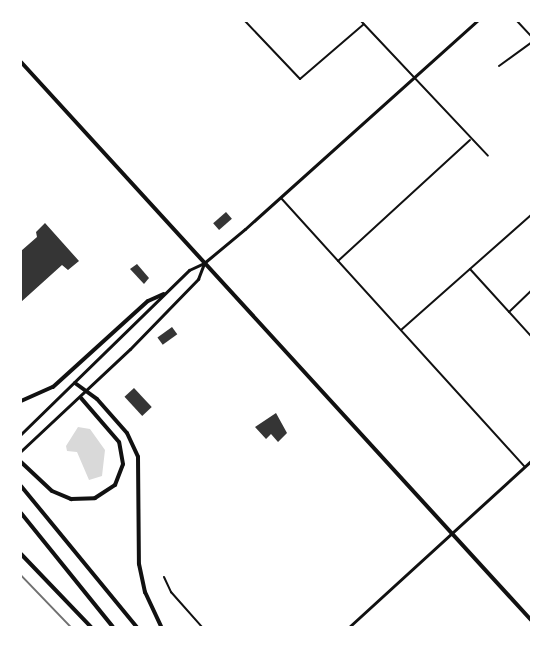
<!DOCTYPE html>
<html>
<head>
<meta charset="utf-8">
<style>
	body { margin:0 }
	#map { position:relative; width:552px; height:648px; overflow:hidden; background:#fff; font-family:"Playfair Display",serif }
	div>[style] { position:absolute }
	.water>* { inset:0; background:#d9d9d9 }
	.building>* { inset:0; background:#353535; transform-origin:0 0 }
	.minor>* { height:2px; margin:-1px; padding:0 1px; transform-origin:1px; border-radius:1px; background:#111 }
	.tertiary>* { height:3px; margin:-1.5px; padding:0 1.5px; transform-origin:1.5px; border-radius:1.5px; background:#111 }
	.secondary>* { height:3px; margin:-1.5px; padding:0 1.5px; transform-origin:1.5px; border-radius:1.5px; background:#111 }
	.primary>* { height:4px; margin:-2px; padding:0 2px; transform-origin:2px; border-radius:2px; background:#111 }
	.motorway>* { height:4px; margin:-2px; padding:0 2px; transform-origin:2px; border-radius:2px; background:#111 }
	.rail>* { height:1.5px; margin:-0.75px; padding:0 0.75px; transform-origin:0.75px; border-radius:0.75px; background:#707070 }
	span { translate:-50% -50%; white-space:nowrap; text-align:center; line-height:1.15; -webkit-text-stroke:4.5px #fff; paint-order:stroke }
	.frame { position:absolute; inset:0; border:22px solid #fff; pointer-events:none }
</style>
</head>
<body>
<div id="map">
	<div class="water">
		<i style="clip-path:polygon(78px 427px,90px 429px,105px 450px,102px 476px,89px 480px,77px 452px,67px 451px,66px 446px)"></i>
	</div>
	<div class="building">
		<i style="left:226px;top:212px;width:9px;height:17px;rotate:49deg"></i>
		<i style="clip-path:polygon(45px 223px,79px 261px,68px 270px,62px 265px,21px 302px,21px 251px,37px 237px,36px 232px)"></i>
		<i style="clip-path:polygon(137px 264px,149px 278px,144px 284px,130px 269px)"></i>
		<i style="left:172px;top:327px;width:9px;height:18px;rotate:54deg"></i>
		<i style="left:134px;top:388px;width:26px;height:13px;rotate:47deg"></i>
		<i style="clip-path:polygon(276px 413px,287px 433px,278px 442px,271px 434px,266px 439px,255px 427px)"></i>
	</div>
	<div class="minor">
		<i style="left:245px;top:21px;width:80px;rotate:46.5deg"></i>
		<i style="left:300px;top:79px;width:84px;rotate:-40.7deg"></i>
		<i style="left:361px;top:21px;width:185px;rotate:46.7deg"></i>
		<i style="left:517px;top:21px;width:21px;rotate:47deg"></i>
		<i style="left:499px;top:66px;width:39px;rotate:-36deg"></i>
		<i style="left:281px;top:198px;width:363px;rotate:47.8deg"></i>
		<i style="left:338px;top:261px;width:179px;rotate:-42.5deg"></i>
		<i style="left:470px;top:269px;width:91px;rotate:47.7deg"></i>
		<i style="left:509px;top:312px;width:30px;rotate:-44deg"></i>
		<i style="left:401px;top:330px;width:174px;rotate:-41.5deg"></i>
		<i style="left:164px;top:577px;width:17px;rotate:65deg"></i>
		<i style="left:171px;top:592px;width:47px;rotate:48.5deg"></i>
	</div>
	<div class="tertiary">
		<i style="left:349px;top:627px;width:246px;rotate:-42.4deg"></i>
	</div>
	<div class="secondary">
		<i style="left:21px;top:434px;width:235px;rotate:-44.3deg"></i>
		<i style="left:189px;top:270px;width:17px;rotate:-25deg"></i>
		<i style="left:204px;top:263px;width:53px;rotate:-39.7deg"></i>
		<i style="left:245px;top:229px;width:312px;rotate:-41.9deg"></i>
		<i style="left:21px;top:451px;width:149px;rotate:-43.1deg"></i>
		<i style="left:130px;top:349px;width:98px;rotate:-45.8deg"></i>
		<i style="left:198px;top:279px;width:17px;rotate:-69deg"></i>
	</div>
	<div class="primary">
		<i style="left:21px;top:62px;width:756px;rotate:47.57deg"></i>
	</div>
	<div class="motorway">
		<i style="left:75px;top:383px;width:27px;rotate:36deg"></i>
		<i style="left:97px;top:399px;width:45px;rotate:48.6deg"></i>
		<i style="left:127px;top:433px;width:26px;rotate:65deg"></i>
		<i style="left:138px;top:457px;width:107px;rotate:89.5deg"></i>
		<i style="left:139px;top:564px;width:29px;rotate:78deg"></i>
		<i style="left:145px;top:592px;width:38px;rotate:65deg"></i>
		<i style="left:21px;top:401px;width:35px;rotate:-24deg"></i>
		<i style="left:53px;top:387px;width:128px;rotate:-42.2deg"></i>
		<i style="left:148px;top:301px;width:17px;rotate:-24deg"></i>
		<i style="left:21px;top:462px;width:42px;rotate:43.1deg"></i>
		<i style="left:52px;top:491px;width:21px;rotate:23deg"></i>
		<i style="left:71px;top:499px;width:24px;rotate:-2deg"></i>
		<i style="left:95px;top:498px;width:24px;rotate:-33deg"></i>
		<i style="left:115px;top:485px;width:22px;rotate:-69deg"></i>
		<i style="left:123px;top:464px;width:22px;rotate:-100deg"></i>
		<i style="left:119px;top:442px;width:58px;rotate:-130.8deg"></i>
		<i style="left:21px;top:486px;width:183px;rotate:50.6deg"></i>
		<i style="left:21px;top:513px;width:146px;rotate:51.1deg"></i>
		<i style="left:21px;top:554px;width:101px;rotate:46.2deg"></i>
	</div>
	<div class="rail">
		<i style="left:21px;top:575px;width:72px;rotate:46.1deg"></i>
	</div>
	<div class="frame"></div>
</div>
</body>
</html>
